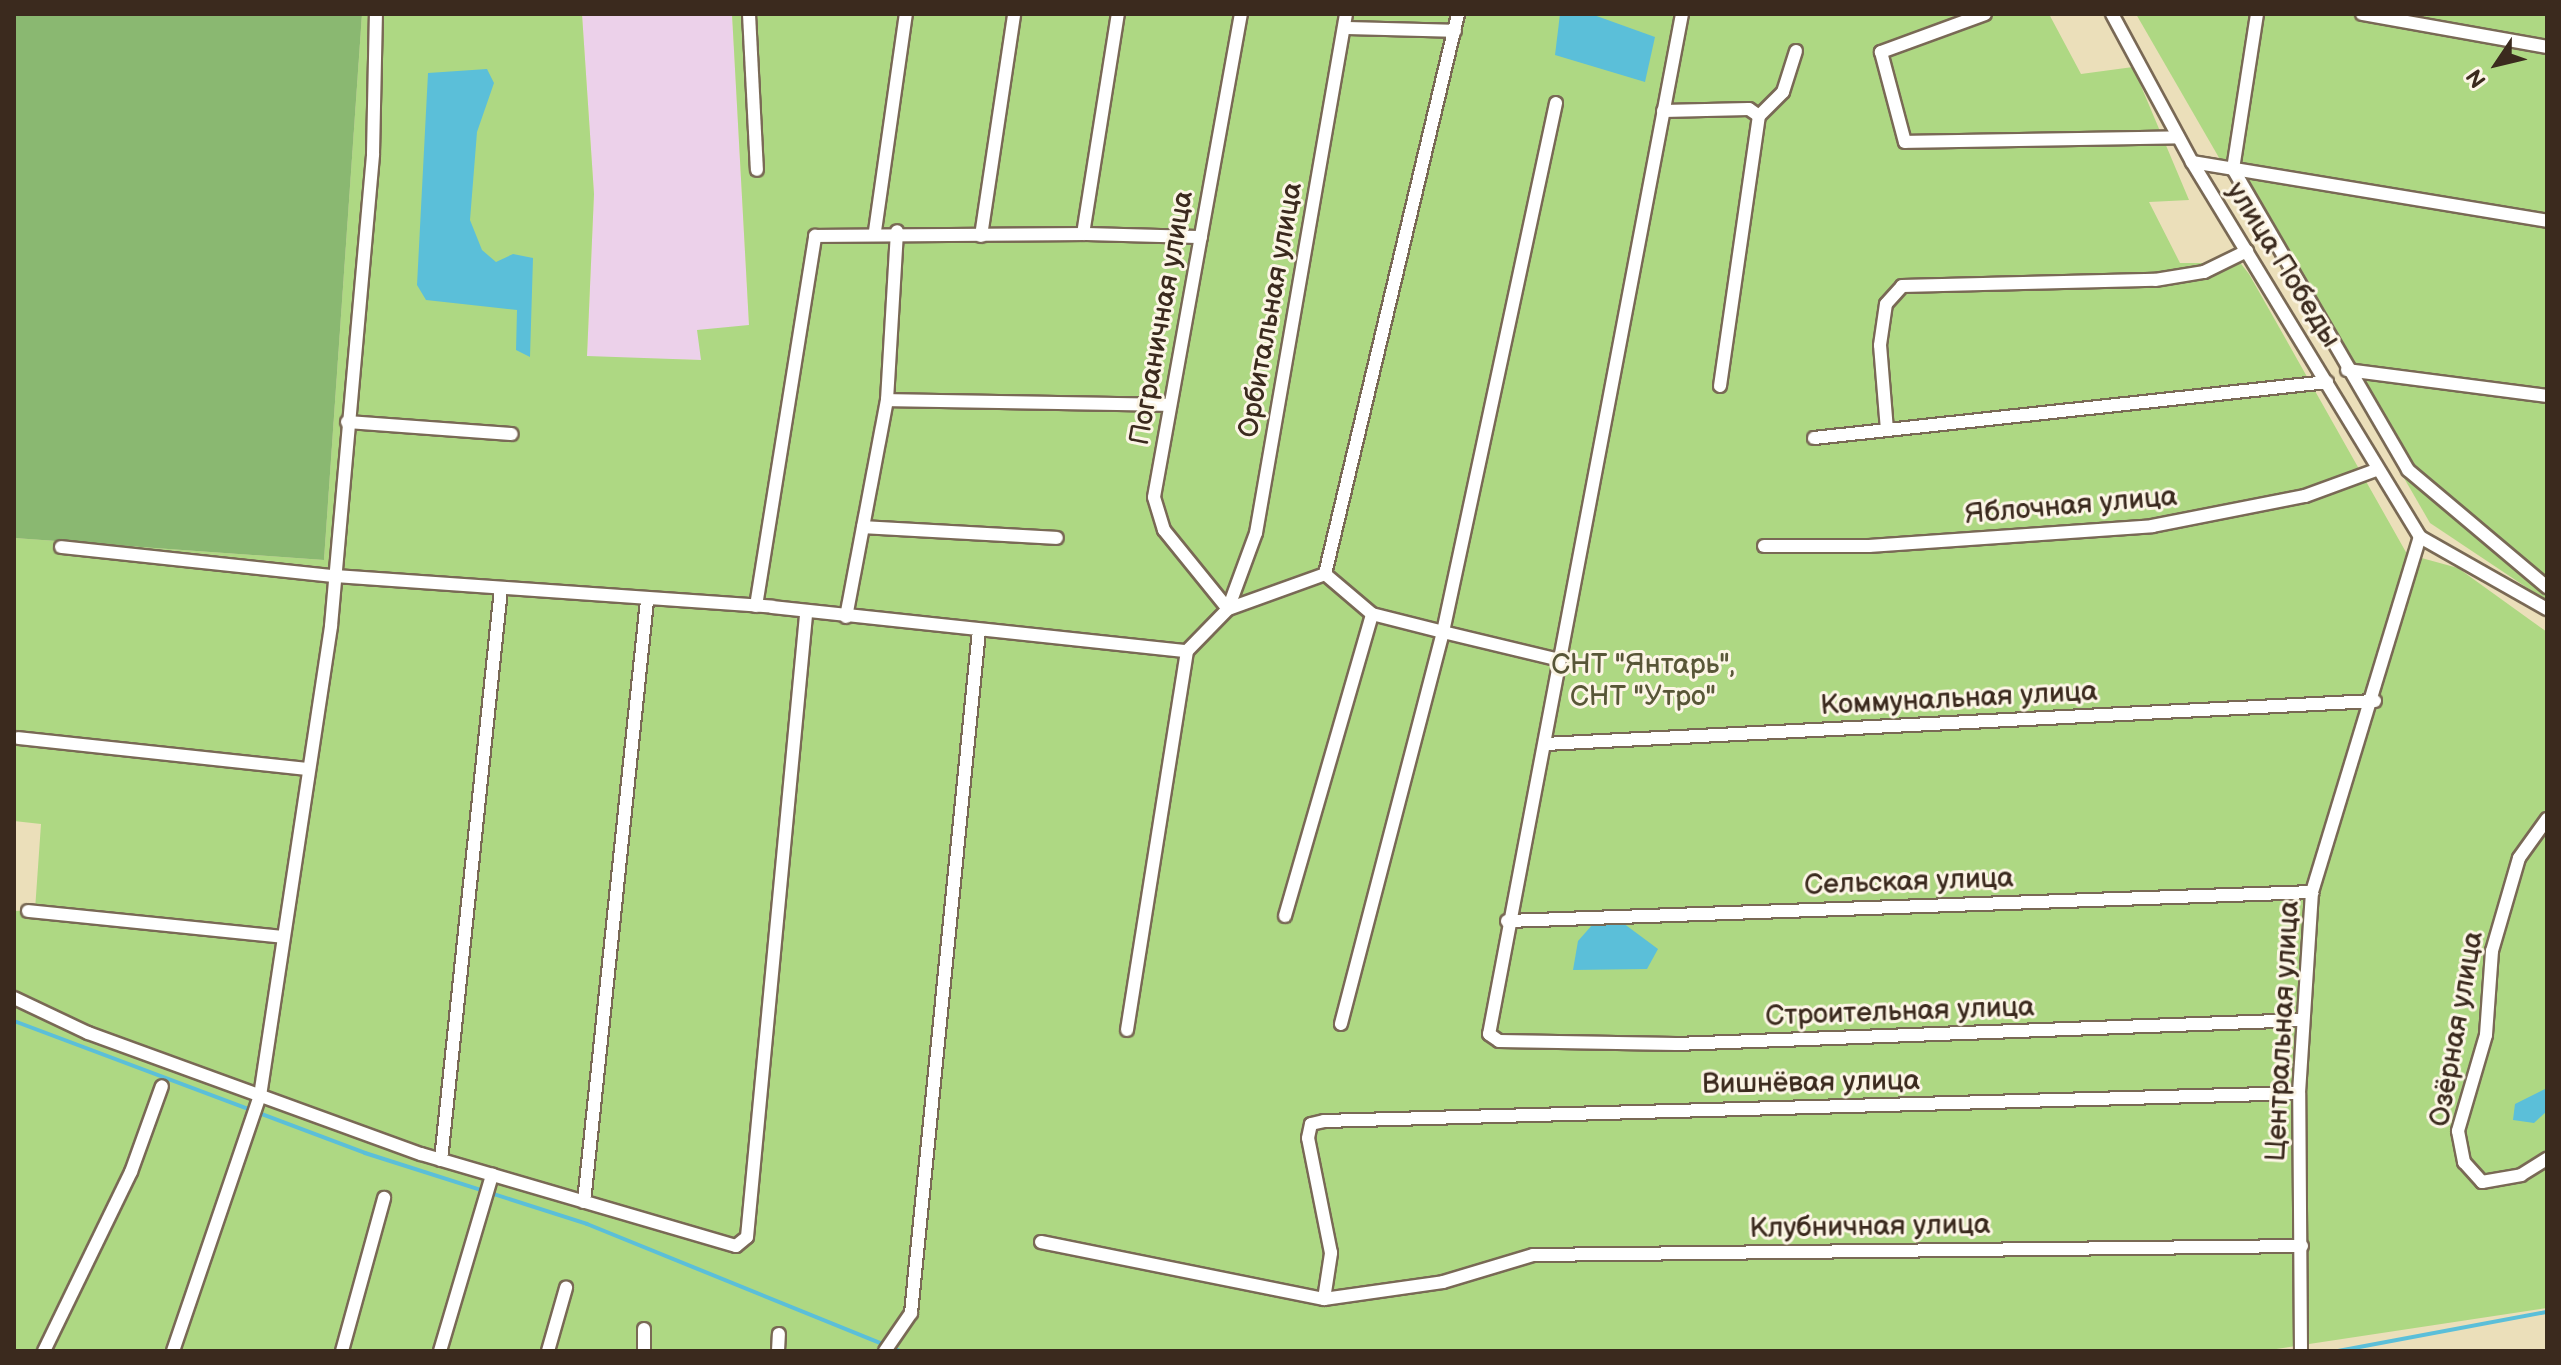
<!DOCTYPE html>
<html>
<head>
<meta charset="utf-8">
<style>
	body { margin:0 }
	#map { position:relative; width:2561px; height:1365px; overflow:hidden; background:#ebdfba; font-family:"Balsamiq Sans",sans-serif }
	div>[style] { position:absolute }
	.built>* { inset:0; background:#ecd1ea }
	.green>* { inset:0; background:#aed883 }
	.forest>* { inset:0; background:#8ab871 }
	.water>* { inset:0; background:#5bbfd9 }
	.stream>* { height:4px; margin:-2px; padding:0 2px; transform-origin:2px; border-radius:2px; background:#5bbfd9 }
	.roads { filter:drop-shadow(2px 0 #796955) drop-shadow(-2px 0 #796955) drop-shadow(0 2px #796955) drop-shadow(0 -2px #796955) }
	.street>* { height:12px; margin:-6px; padding:0 6px; transform-origin:6px; border-radius:6px; background:#fff }
	span { translate:-50% -50%; white-space:nowrap; text-align:center; line-height:1.15; -webkit-text-stroke:6px #fcf5e5; paint-order:stroke }
	.street-label { font-size:28px; color:#3b2a1e }
	.park-label { font-size:28px; color:#585637 }
	.frame { position:absolute; inset:0; border:16px solid #3b2a1e; pointer-events:none }
	.north { position:absolute; left:2457px; top:24px; width:80px; height:80px; -webkit-text-stroke:6px #fcf5e5; paint-order:stroke; rotate:235deg; font-size:22px; font-weight:700; line-height:32px; text-align:center; color:#3b2a1e }
	.north::after { content:''; display:block; margin:auto; width:28px; height:36px; background:#3b2a1e; clip-path:polygon(50% 0,100% 100%,50% 72%,0 100%) }
</style>
</head>
<body>
<div id="map">
	<div class="built">
		<i style="clip-path:polygon(582px 14px,732px 14px,749px 326px,702px 360px,587px 357px,594px 194px)"></i>
	</div>
	<div class="green">
		<i style="clip-path:polygon(362px 14px,582px 14px,594px 194px,587px 356px,701px 360px,697px 330px,749px 325px,732px 14px,2049px 14px,2081px 74px,2133px 67px,2189px 200px,2149px 202px,2180px 263px,2216px 263px,2231px 251px,2249px 274px,2407px 554px,2458px 568px,2547px 632px,2547px 1308px,2263px 1351px,14px 1351px,14px 911px,35px 910px,41px 824px,14px 821px,14px 538px,324px 560px)"></i>
		<i style="clip-path:polygon(2136px 14px,2547px 14px,2547px 601px,2430px 523px)"></i>
	</div>
	<div class="forest">
		<i style="clip-path:polygon(362px 14px,324px 560px,14px 538px,14px 15px)"></i>
	</div>
	<div class="water">
		<i style="clip-path:polygon(1560px 14px,1591px 14px,1655px 37px,1645px 82px,1555px 55px)"></i>
		<i style="clip-path:polygon(487px 69px,494px 83px,477px 132px,470px 220px,482px 250px,496px 262px,513px 254px,533px 258px,530px 357px,516px 350px,517px 310px,426px 300px,417px 285px,428px 73px)"></i>
		<i style="clip-path:polygon(1623px 923px,1658px 949px,1647px 969px,1573px 970px,1578px 941px,1593px 924px)"></i>
		<i style="clip-path:polygon(2547px 1088px,2547px 1111px,2534px 1123px,2513px 1120px,2515px 1104px)"></i>
	</div>
	<div class="stream">
		<i style="left:14px;top:1021px;width:375px;rotate:20.6deg"></i>
		<i style="left:365px;top:1153px;width:233px;rotate:17.7deg"></i>
		<i style="left:587px;top:1224px;width:338px;rotate:22.1deg"></i>
		<i style="left:2338px;top:1351px;width:213px;rotate:-10.6deg"></i>
	</div>
	<div class="roads">
		<div class="street">
			<i style="left:749px;top:14px;width:156px;rotate:87.1deg"></i>
			<i style="left:1682px;top:14px;width:1038px;rotate:100.71deg"></i>
			<i style="left:1489px;top:1034px;width:12px;rotate:35deg"></i>
			<i style="left:1499px;top:1041px;width:177px;rotate:1deg"></i>
			<i style="left:1676px;top:1044px;width:627px;rotate:-2.19deg"></i>
			<i style="left:1985px;top:14px;width:111px;rotate:159.9deg"></i>
			<i style="left:1881px;top:52px;width:93px;rotate:75.1deg"></i>
			<i style="left:1905px;top:142px;width:273px;rotate:-1deg"></i>
			<i style="left:2112px;top:14px;width:168px;rotate:61.6deg"></i>
			<i style="left:2192px;top:162px;width:439px;rotate:58.7deg"></i>
			<i style="left:2420px;top:537px;width:146px;rotate:29.6deg"></i>
			<i style="left:2257px;top:14px;width:157px;rotate:98.8deg"></i>
			<i style="left:2233px;top:169px;width:348px;rotate:59.8deg"></i>
			<i style="left:2408px;top:470px;width:182px;rotate:40.1deg"></i>
			<i style="left:2362px;top:14px;width:188px;rotate:10.1deg"></i>
			<i style="left:1344px;top:28px;width:111px;rotate:1.5deg"></i>
			<i style="left:1556px;top:103px;width:541px;rotate:102.06deg"></i>
			<i style="left:1443px;top:632px;width:120px;rotate:13.5deg"></i>
			<i style="left:1663px;top:111px;width:86px;rotate:-1.3deg"></i>
			<i style="left:1749px;top:109px;width:12px;rotate:35deg"></i>
			<i style="left:2192px;top:162px;width:360px;rotate:9.4deg"></i>
			<i style="left:875px;top:231px;width:219px;rotate:-81.9deg"></i>
			<i style="left:1083px;top:234px;width:118px;rotate:1.5deg"></i>
			<i style="left:981px;top:236px;width:224px;rotate:-81.5deg"></i>
			<i style="left:2347px;top:370px;width:202px;rotate:7.4deg"></i>
			<i style="left:1720px;top:386px;width:273px;rotate:-81.8deg"></i>
			<i style="left:1759px;top:116px;width:34px;rotate:-45deg"></i>
			<i style="left:1783px;top:92px;width:43px;rotate:-72.4deg"></i>
			<i style="left:887px;top:400px;width:169px;rotate:-86.6deg"></i>
			<i style="left:347px;top:422px;width:165px;rotate:4.2deg"></i>
			<i style="left:1887px;top:430px;width:85px;rotate:-94.7deg"></i>
			<i style="left:1880px;top:345px;width:41px;rotate:-81.7deg"></i>
			<i style="left:1886px;top:304px;width:24px;rotate:-48deg"></i>
			<i style="left:1902px;top:286px;width:253px;rotate:-1.4deg"></i>
			<i style="left:2155px;top:280px;width:50px;rotate:-9.3deg"></i>
			<i style="left:2204px;top:272px;width:48px;rotate:-26deg"></i>
			<i style="left:1814px;top:438px;width:516px;rotate:-6.23deg"></i>
			<i style="left:863px;top:527px;width:194px;rotate:3.2deg"></i>
			<i style="left:1764px;top:546px;width:105px"></i>
			<i style="left:1869px;top:546px;width:284px;rotate:-4deg"></i>
			<i style="left:2152px;top:526px;width:156px;rotate:-11.1deg"></i>
			<i style="left:2305px;top:496px;width:76px;rotate:-20.1deg"></i>
			<i style="left:61px;top:547px;width:275px;rotate:6.1deg"></i>
			<i style="left:334px;top:576px;width:439px;rotate:4deg"></i>
			<i style="left:772px;top:607px;width:417px;rotate:6.1deg"></i>
			<i style="left:1187px;top:651px;width:59px;rotate:-45.7deg"></i>
			<i style="left:1228px;top:609px;width:103px;rotate:-19.8deg"></i>
			<i style="left:1325px;top:574px;width:62px;rotate:40.4deg"></i>
			<i style="left:1325px;top:574px;width:576px;rotate:-76.64deg"></i>
			<i style="left:756px;top:606px;width:375px;rotate:-80.9deg"></i>
			<i style="left:815px;top:236px;width:268px;rotate:-0.4deg"></i>
			<i style="left:1083px;top:234px;width:223px;rotate:-81deg"></i>
			<i style="left:1228px;top:609px;width:102px;rotate:-129deg"></i>
			<i style="left:1164px;top:530px;width:34px;rotate:-107deg"></i>
			<i style="left:1154px;top:497px;width:491px;rotate:-79.8deg"></i>
			<i style="left:1228px;top:609px;width:81px;rotate:-69.8deg"></i>
			<i style="left:1256px;top:533px;width:527px;rotate:-80.16deg"></i>
			<i style="left:846px;top:617px;width:221px;rotate:-79.3deg"></i>
			<i style="left:887px;top:400px;width:283px;rotate:1deg"></i>
			<i style="left:18px;top:738px;width:292px;rotate:6.1deg"></i>
			<i style="left:1545px;top:744px;width:831px;rotate:-2.97deg"></i>
			<i style="left:2547px;top:819px;width:48px;rotate:125.7deg"></i>
			<i style="left:2519px;top:858px;width:97px;rotate:106.2deg"></i>
			<i style="left:2492px;top:951px;width:84px;rotate:94.1deg"></i>
			<i style="left:2486px;top:1035px;width:100px;rotate:106.3deg"></i>
			<i style="left:2458px;top:1131px;width:32px;rotate:79deg"></i>
			<i style="left:2464px;top:1162px;width:27px;rotate:48deg"></i>
			<i style="left:2482px;top:1182px;width:40px;rotate:-10deg"></i>
			<i style="left:2521px;top:1175px;width:31px;rotate:-32deg"></i>
			<i style="left:28px;top:911px;width:255px;rotate:5.8deg"></i>
			<i style="left:1285px;top:916px;width:314px;rotate:-73.9deg"></i>
			<i style="left:1372px;top:614px;width:73px;rotate:14.2deg"></i>
			<i style="left:1443px;top:632px;width:405px;rotate:104.6deg"></i>
			<i style="left:1507px;top:921px;width:806px;rotate:-2.06deg"></i>
			<i style="left:14px;top:998px;width:82px;rotate:25.3deg"></i>
			<i style="left:88px;top:1033px;width:354px;rotate:20deg"></i>
			<i style="left:421px;top:1154px;width:328px;rotate:16.3deg"></i>
			<i style="left:736px;top:1246px;width:14px;rotate:-39deg"></i>
			<i style="left:747px;top:1237px;width:625px;rotate:-84.58deg"></i>
			<i style="left:1127px;top:1030px;width:384px;rotate:-81deg"></i>
			<i style="left:441px;top:1160px;width:574px;rotate:-84deg"></i>
			<i style="left:584px;top:1202px;width:604px;rotate:-84.02deg"></i>
			<i style="left:1041px;top:1242px;width:289px;rotate:11.4deg"></i>
			<i style="left:1324px;top:1299px;width:120px;rotate:-8.1deg"></i>
			<i style="left:1443px;top:1282px;width:94px;rotate:-16.7deg"></i>
			<i style="left:1533px;top:1255px;width:769px;rotate:-0.67deg"></i>
			<i style="left:1324px;top:1299px;width:47px;rotate:-81.3deg"></i>
			<i style="left:1331px;top:1253px;width:117px;rotate:-101.3deg"></i>
			<i style="left:1308px;top:1138px;width:14px;rotate:-78deg"></i>
			<i style="left:1311px;top:1124px;width:13px;rotate:-13deg"></i>
			<i style="left:1324px;top:1121px;width:975px;rotate:-1.64deg"></i>
			<i style="left:644px;top:1329px;width:22px;rotate:90deg"></i>
			<i style="left:44px;top:1351px;width:199px;rotate:-64.1deg"></i>
			<i style="left:131px;top:1172px;width:91px;rotate:-70.2deg"></i>
			<i style="left:173px;top:1351px;width:269px;rotate:-71.2deg"></i>
			<i style="left:260px;top:1096px;width:475px;rotate:-81.4deg"></i>
			<i style="left:331px;top:626px;width:474px;rotate:-84.9deg"></i>
			<i style="left:373px;top:154px;width:140px;rotate:-88.8deg"></i>
			<i style="left:342px;top:1351px;width:159px;rotate:-74.6deg"></i>
			<i style="left:440px;top:1351px;width:184px;rotate:-73.5deg"></i>
			<i style="left:548px;top:1351px;width:66px;rotate:-74.1deg"></i>
			<i style="left:778px;top:1351px;width:17px;rotate:-87deg"></i>
			<i style="left:885px;top:1351px;width:46px;rotate:-55.6deg"></i>
			<i style="left:911px;top:1313px;width:686px;rotate:-84.31deg"></i>
			<i style="left:2301px;top:1351px;width:258px;rotate:-90.4deg"></i>
			<i style="left:2299px;top:1093px;width:201px;rotate:-86.3deg"></i>
			<i style="left:2312px;top:892px;width:371px;rotate:-73.1deg"></i>
		</div>
	</div>
	<div class="street-label">
		<span style="left:2283px;top:265px;rotate:58deg">улица Победы</span>
		<span style="left:1271px;top:310px;rotate:-80deg">Орбитальная улица</span>
		<span style="left:1162px;top:318px;rotate:-80deg">Пограничная улица</span>
		<span style="left:2071px;top:506px;rotate:-5deg">Яблочная улица</span>
		<span style="left:1959px;top:699px;rotate:-3deg">Коммунальная улица</span>
		<span style="left:1909px;top:882px;rotate:-2deg">Сельская улица</span>
		<span style="left:1900px;top:1012px;rotate:-2deg">Строительная улица</span>
		<span style="left:2457px;top:1029px;rotate:-80deg">Озёрная улица</span>
		<span style="left:2283px;top:1031px;rotate:-87deg">Центральная улица</span>
		<span style="left:1811px;top:1083px;rotate:-1deg">Вишнёвая улица</span>
		<span style="left:1870px;top:1227px;rotate:-1deg">Клубничная улица</span>
	</div>
	<div class="park-label">
		<span style="left:1643px;top:681px">СНТ "Янтарь",<br>СНТ "Утро"</span>
	</div>
	<div class="frame"></div>
	<div class="north">N</div>
</div>
</body>
</html>
